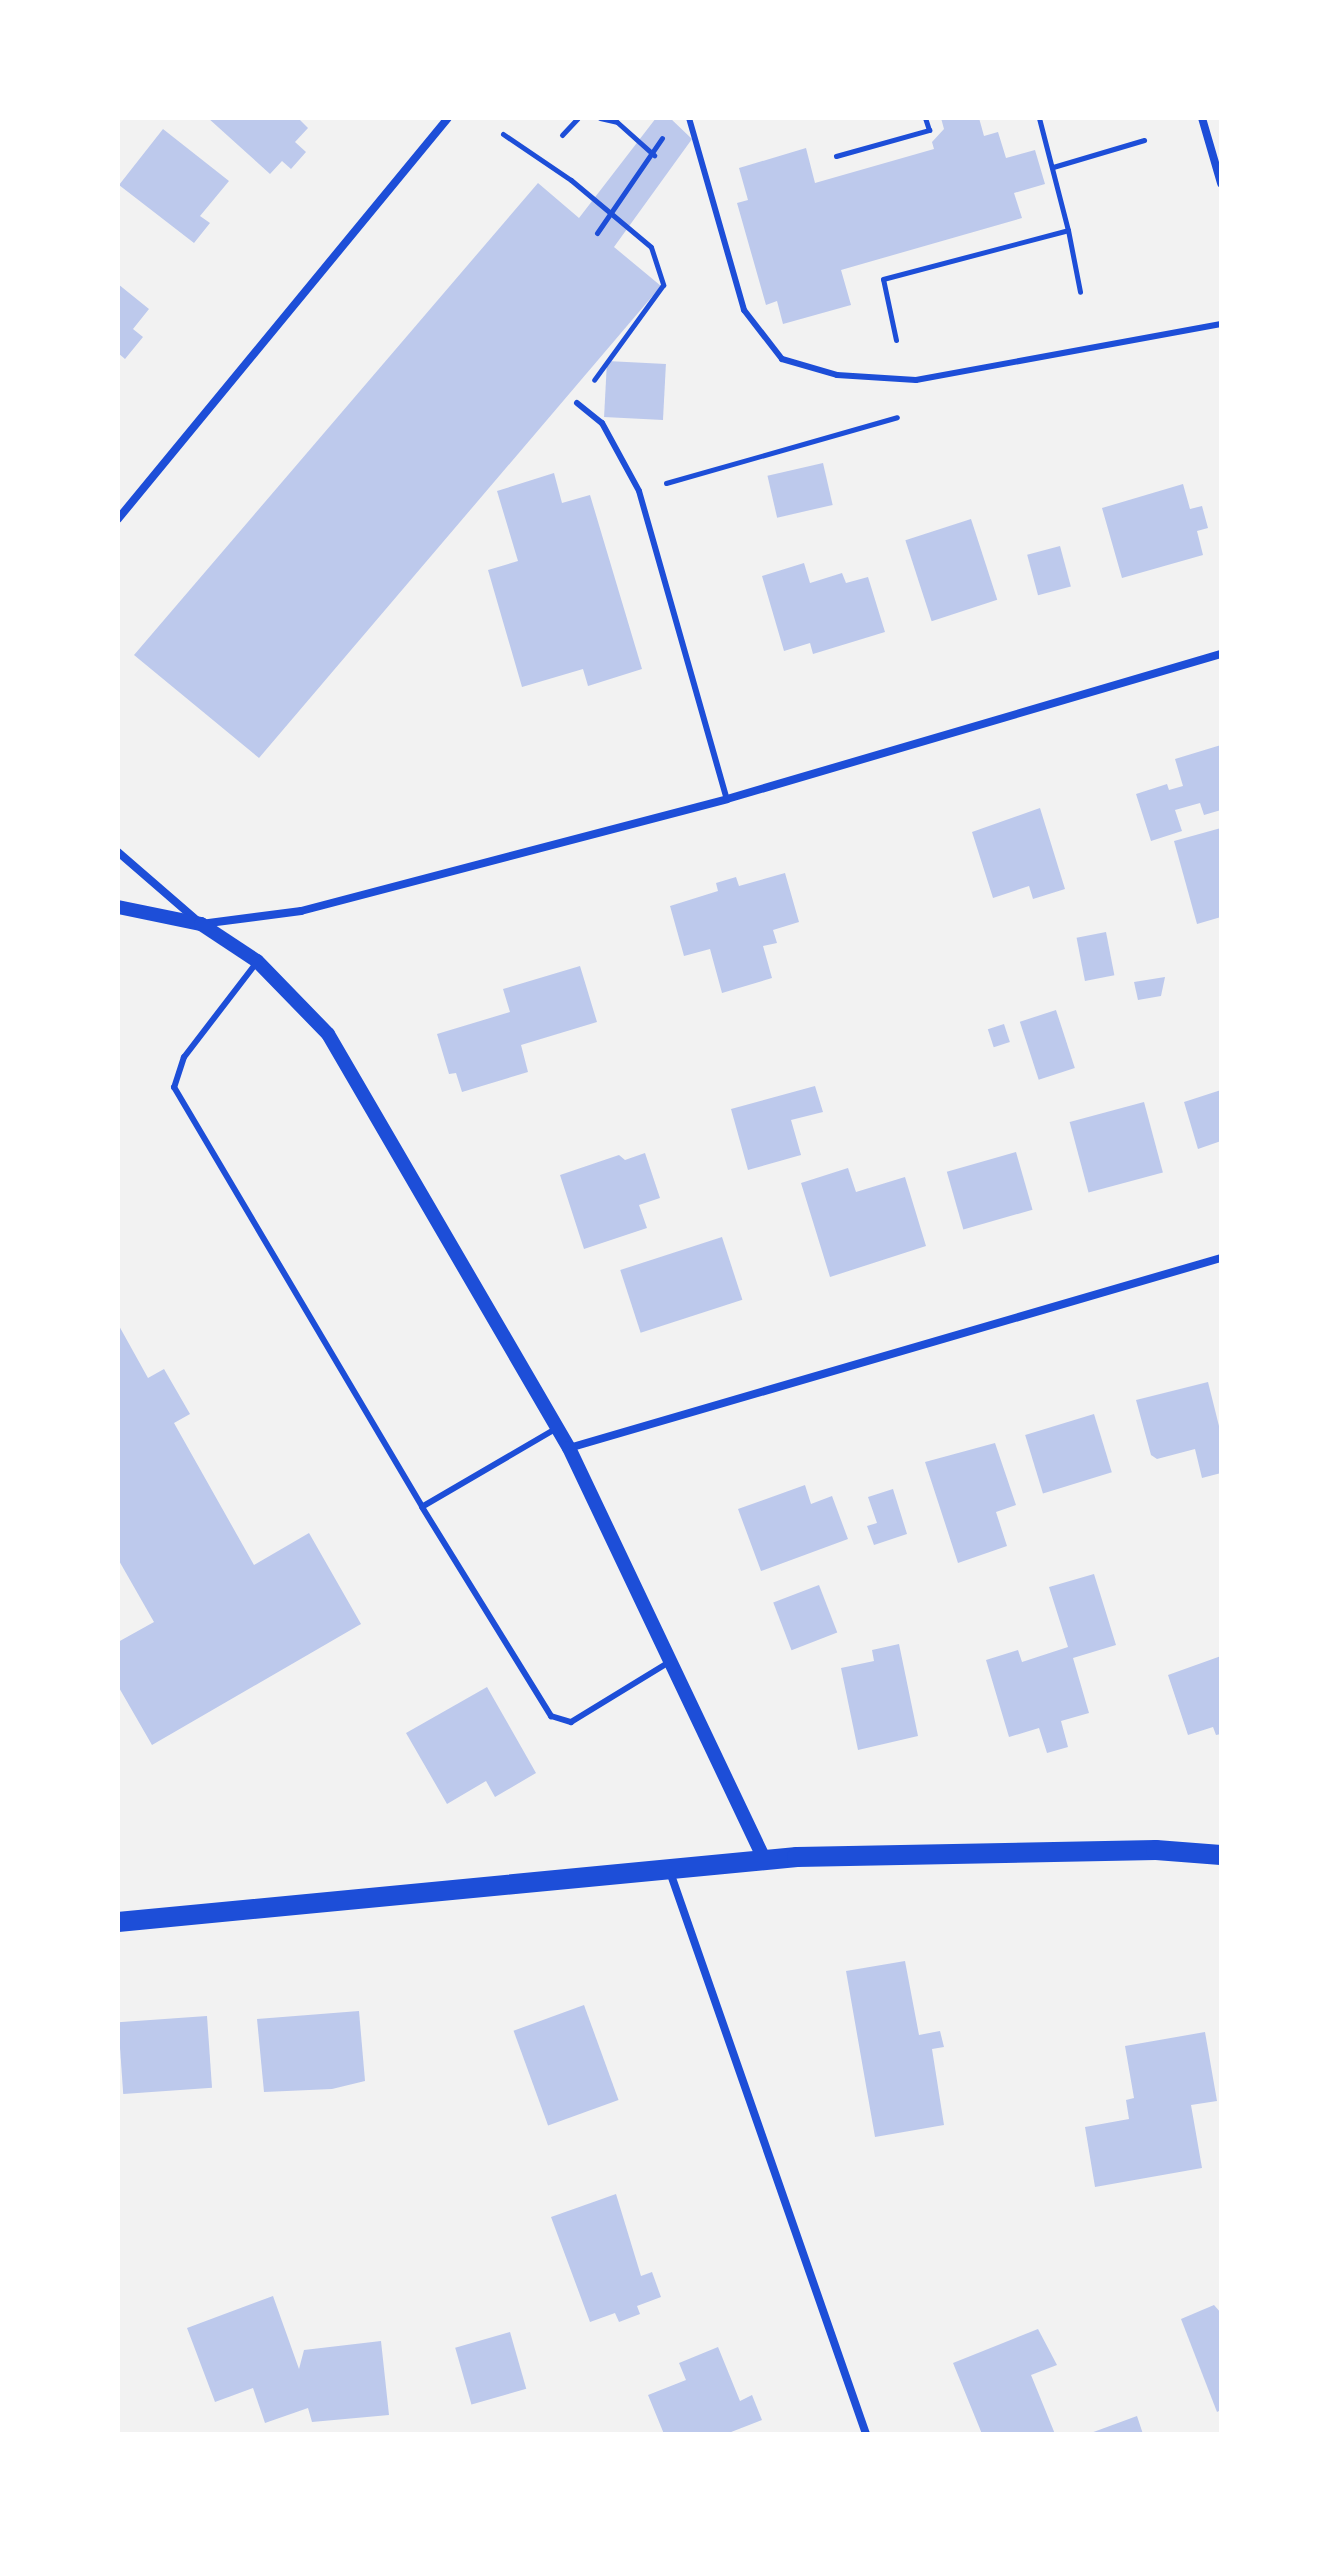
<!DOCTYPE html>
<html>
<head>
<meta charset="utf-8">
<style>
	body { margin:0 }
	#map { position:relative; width:1339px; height:2552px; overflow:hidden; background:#f2f2f2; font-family:Lora,serif }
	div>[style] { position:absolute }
	.building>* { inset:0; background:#bdc9ec; transform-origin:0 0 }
	.path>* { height:5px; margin:-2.5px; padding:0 2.5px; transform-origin:2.5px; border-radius:2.5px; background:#1d4ed8 }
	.service>* { height:6px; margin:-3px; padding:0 3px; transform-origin:3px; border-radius:3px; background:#1d4ed8 }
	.minor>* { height:8px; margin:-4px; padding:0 4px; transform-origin:4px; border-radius:4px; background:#1d4ed8 }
	.tertiary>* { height:14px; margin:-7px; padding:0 7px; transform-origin:7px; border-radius:7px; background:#1d4ed8 }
	.primary>* { height:20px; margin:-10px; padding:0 10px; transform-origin:10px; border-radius:10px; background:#1d4ed8 }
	span { translate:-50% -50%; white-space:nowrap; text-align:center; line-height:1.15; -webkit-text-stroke:6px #fff; paint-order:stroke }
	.frame { position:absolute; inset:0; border:120px solid #fff; pointer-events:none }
</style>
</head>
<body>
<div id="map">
	<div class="building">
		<i style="clip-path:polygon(208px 118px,300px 120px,308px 128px,295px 142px,306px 152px,291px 169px,282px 161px,270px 174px)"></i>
		<i style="clip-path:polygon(656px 118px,670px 118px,692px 139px,614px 247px,661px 286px,259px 758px,134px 655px,538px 183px,579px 218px)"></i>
		<i style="clip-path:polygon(941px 118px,979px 118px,984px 136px,998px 132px,1006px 158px,1035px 150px,1045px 184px,1014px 193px,1022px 218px,841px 270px,851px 305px,783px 324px,777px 301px,766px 305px,737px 203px,748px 200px,739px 168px,806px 148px,815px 183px,934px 149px,932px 142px,944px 129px)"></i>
		<i style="clip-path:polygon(163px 129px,229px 181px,200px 216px,210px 223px,194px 243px,119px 185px)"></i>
		<i style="clip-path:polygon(118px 284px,149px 309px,133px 329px,143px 337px,125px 359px,118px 353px)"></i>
		<i style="left:607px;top:361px;width:59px;height:56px;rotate:3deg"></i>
		<i style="left:823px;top:463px;width:43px;height:57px;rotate:77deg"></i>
		<i style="clip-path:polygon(554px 473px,562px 503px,590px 495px,642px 669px,588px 686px,583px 669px,522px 687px,488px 570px,518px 561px,497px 491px)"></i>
		<i style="clip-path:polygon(1183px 484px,1190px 509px,1202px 506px,1208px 528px,1197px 531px,1203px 555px,1122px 578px,1102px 508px)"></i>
		<i style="left:971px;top:519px;width:85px;height:69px;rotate:72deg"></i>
		<i style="left:1060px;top:546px;width:42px;height:34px;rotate:75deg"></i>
		<i style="clip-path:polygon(804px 563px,810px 583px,842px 573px,846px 583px,868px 577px,885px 632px,813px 654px,810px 643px,784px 651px,762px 576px)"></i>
		<i style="clip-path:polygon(1221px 745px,1221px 810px,1204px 815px,1200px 803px,1175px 810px,1182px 831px,1151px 841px,1136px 794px,1167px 784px,1169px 790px,1183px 786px,1175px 759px)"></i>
		<i style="clip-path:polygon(1040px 808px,1065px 889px,1033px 899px,1029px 886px,993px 898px,972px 832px)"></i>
		<i style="clip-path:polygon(1221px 828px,1221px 917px,1197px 924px,1174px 841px)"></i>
		<i style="clip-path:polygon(785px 873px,799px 922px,773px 930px,777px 943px,763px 946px,772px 978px,722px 993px,710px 949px,684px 956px,670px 906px,718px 891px,716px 883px,736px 877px,739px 886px)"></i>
		<i style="left:1106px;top:932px;width:44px;height:30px;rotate:79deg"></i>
		<i style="clip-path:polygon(580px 966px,597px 1022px,521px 1045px,528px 1072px,462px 1092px,456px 1073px,449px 1074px,437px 1034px,510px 1012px,503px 989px)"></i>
		<i style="clip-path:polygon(1165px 977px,1161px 996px,1138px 1000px,1134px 982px)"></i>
		<i style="left:1056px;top:1010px;width:61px;height:38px;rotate:72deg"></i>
		<i style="left:1004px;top:1024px;width:19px;height:17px;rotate:72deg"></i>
		<i style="clip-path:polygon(815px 1086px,823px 1112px,791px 1120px,801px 1155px,748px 1170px,731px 1109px)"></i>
		<i style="clip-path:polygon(1221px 1090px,1221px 1141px,1198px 1149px,1184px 1102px)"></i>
		<i style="left:1144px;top:1102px;width:73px;height:77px;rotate:75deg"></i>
		<i style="left:1016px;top:1152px;width:60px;height:72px;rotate:74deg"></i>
		<i style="clip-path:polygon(645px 1153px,660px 1198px,639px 1205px,647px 1228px,584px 1249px,560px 1175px,619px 1155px,625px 1160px)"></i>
		<i style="clip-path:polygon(848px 1168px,856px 1192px,905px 1177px,926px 1246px,830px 1277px,801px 1183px)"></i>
		<i style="left:722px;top:1237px;width:66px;height:107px;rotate:72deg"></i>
		<i style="clip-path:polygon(118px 1324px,148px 1378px,164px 1369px,190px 1414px,174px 1423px,254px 1565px,309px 1533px,361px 1624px,152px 1745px,118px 1686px,118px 1642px,154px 1622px,118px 1559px)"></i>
		<i style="clip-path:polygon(1208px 1382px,1221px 1434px,1221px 1473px,1202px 1478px,1195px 1449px,1157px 1459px,1151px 1455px,1136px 1400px)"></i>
		<i style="left:1094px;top:1414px;width:61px;height:72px;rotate:73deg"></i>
		<i style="clip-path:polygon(995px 1443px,1016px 1505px,996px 1512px,1007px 1546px,958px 1563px,925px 1462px)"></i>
		<i style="clip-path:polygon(805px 1485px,811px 1504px,832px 1496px,848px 1539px,761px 1571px,738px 1509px)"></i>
		<i style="clip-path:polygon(893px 1489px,907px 1534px,874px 1545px,867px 1526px,877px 1523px,868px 1497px)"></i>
		<i style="clip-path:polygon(1094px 1574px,1116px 1645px,1073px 1658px,1089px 1713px,1061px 1721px,1068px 1747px,1047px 1753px,1039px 1728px,1009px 1737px,986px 1660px,1018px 1650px,1022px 1662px,1068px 1647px,1049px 1587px)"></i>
		<i style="left:819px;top:1585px;width:51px;height:49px;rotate:69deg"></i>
		<i style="clip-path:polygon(899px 1644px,918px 1736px,858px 1750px,841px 1668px,874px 1661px,872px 1650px)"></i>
		<i style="clip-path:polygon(1221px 1656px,1221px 1734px,1216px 1735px,1213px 1727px,1188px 1735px,1168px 1675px)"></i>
		<i style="clip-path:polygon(487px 1687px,536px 1773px,495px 1797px,486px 1781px,447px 1804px,406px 1733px)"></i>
		<i style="clip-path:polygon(905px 1961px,919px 2035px,940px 2031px,944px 2047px,932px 2049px,944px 2125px,875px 2137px,846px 1971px)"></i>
		<i style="left:584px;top:2005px;width:101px;height:75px;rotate:70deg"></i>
		<i style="clip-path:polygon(359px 2011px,365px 2081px,332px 2089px,264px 2092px,257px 2019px)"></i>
		<i style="left:207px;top:2016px;width:72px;height:89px;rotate:86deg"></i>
		<i style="clip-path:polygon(1205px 2032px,1217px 2101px,1191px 2105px,1202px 2168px,1095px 2187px,1085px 2127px,1129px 2119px,1126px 2100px,1134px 2098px,1125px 2046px)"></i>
		<i style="clip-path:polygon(616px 2194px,641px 2276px,652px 2272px,661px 2297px,637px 2306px,640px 2314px,619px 2322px,615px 2313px,590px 2322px,551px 2217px)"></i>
		<i style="clip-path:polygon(273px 2296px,299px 2369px,304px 2350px,381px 2341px,389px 2415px,312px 2422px,308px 2408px,265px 2423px,253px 2388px,215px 2402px,187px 2328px)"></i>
		<i style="clip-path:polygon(1214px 2305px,1221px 2313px,1221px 2410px,1217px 2412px,1181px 2319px)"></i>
		<i style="clip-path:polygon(1038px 2329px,1057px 2365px,1031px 2375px,1055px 2434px,982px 2434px,953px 2363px)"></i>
		<i style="left:510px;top:2332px;width:59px;height:57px;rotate:74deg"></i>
		<i style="clip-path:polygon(718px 2347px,740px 2401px,752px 2395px,762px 2420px,726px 2434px,664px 2434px,648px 2395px,686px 2380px,679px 2363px)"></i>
		<i style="clip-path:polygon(1137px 2416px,1143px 2434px,1088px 2434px)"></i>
	</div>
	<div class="path">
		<i style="left:600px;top:118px;width:17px;rotate:13deg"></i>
		<i style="left:617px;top:122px;width:50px;rotate:41.7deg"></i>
		<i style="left:1039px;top:118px;width:116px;rotate:75.5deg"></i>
		<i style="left:503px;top:134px;width:82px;rotate:34.1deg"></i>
		<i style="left:571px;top:180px;width:104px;rotate:39.9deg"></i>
		<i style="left:651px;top:247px;width:40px;rotate:72deg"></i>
		<i style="left:663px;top:285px;width:117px;rotate:126deg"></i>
		<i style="left:562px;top:135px;width:23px;rotate:-47deg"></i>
		<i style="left:836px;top:156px;width:97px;rotate:-15.6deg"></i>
		<i style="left:929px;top:130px;width:13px;rotate:-108deg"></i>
		<i style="left:1053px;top:167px;width:95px;rotate:-16.5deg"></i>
		<i style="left:597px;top:233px;width:115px;rotate:-55.6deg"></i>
		<i style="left:896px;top:340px;width:62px;rotate:-102deg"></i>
		<i style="left:883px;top:279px;width:191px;rotate:-14.8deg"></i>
		<i style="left:1068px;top:230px;width:63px;rotate:79deg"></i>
		<i style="left:666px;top:483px;width:240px;rotate:-15.9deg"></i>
	</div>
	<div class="service">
		<i style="left:689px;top:118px;width:200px;rotate:74deg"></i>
		<i style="left:744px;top:310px;width:62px;rotate:52.2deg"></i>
		<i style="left:782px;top:359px;width:57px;rotate:16.2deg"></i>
		<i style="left:837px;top:375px;width:79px;rotate:3.6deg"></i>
		<i style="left:916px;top:380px;width:310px;rotate:-10.4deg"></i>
		<i style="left:577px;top:403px;width:32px;rotate:39deg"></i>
		<i style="left:602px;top:423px;width:77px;rotate:61.4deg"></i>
		<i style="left:639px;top:491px;width:320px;rotate:74.1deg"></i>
		<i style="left:257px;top:962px;width:120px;rotate:127.5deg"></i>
		<i style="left:184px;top:1057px;width:32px;rotate:108deg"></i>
		<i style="left:174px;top:1087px;width:488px;rotate:59.4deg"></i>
		<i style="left:557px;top:1428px;width:156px;rotate:149.7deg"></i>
		<i style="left:422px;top:1507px;width:246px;rotate:58.3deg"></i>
		<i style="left:551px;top:1716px;width:21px;rotate:17deg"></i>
		<i style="left:571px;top:1722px;width:117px;rotate:-31.4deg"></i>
	</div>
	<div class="minor">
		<i style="left:1202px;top:118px;width:68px;rotate:73.7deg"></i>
		<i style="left:118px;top:519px;width:519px;rotate:-50.55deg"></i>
		<i style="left:118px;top:852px;width:110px;rotate:40.9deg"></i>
		<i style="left:201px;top:924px;width:101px;rotate:-7.4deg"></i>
		<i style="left:301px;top:911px;width:440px;rotate:-14.7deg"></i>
		<i style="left:727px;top:799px;width:515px;rotate:-16.36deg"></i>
		<i style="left:569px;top:1448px;width:679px;rotate:-16.25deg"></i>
		<i style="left:670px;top:1872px;width:595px;rotate:70.77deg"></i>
	</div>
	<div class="tertiary">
		<i style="left:118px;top:907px;width:85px;rotate:11.6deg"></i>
		<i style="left:201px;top:924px;width:67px;rotate:33.5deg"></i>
		<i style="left:257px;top:961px;width:102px;rotate:45.8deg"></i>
		<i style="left:328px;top:1034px;width:479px;rotate:59.8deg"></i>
		<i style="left:569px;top:1448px;width:458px;rotate:64.6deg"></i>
	</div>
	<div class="primary">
		<i style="left:118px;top:1922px;width:682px;rotate:-5.47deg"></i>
		<i style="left:797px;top:1857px;width:359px;rotate:-1.1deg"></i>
		<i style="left:1156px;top:1850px;width:65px;rotate:4.4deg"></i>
	</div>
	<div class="frame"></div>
</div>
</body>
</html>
